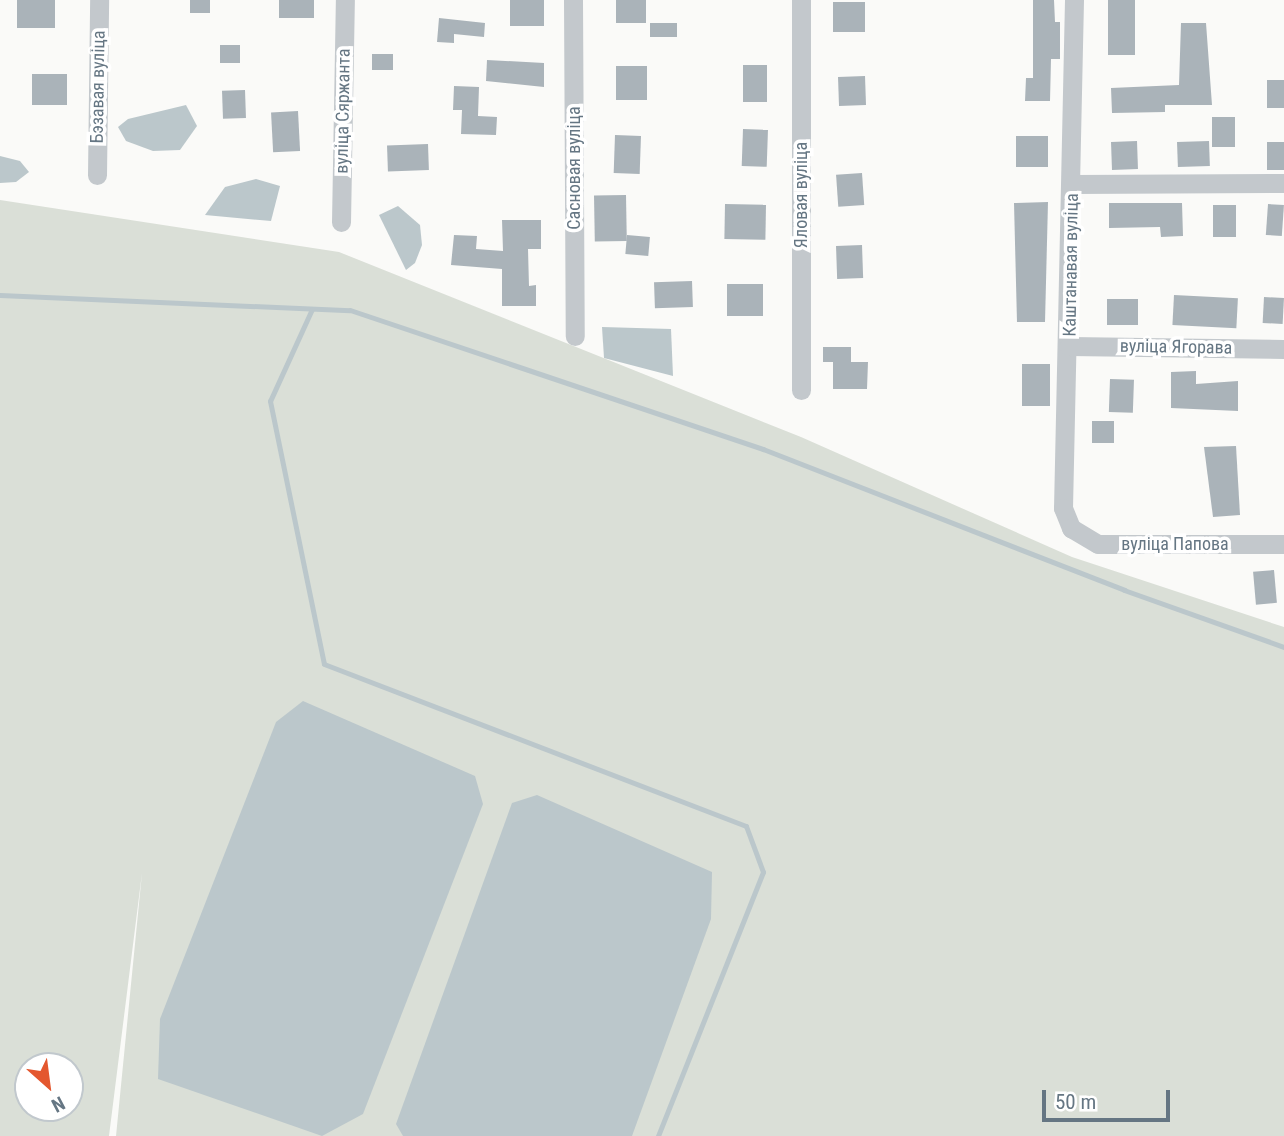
<!DOCTYPE html>
<html>
<head>
<meta charset="utf-8">
<style>
	body { margin:0 }
	#map { position:relative; width:1284px; height:1136px; overflow:hidden; background:#fafaf8; font-family:"Roboto Condensed",sans-serif }
	div>[style] { position:absolute }
	.green>* { inset:0; background:#dadfd7 }
	.water>* { inset:0; background:#bbc7cb }
	.stream>* { height:5px; margin:-2.5px; padding:0 2.5px; transform-origin:2.5px; border-radius:2.5px; background:#bbc7cb }
	.building>* { inset:0; background:#aab3b9; transform-origin:0 0 }
	.street>* { height:19px; margin:-9.5px; padding:0 9.5px; transform-origin:9.5px; border-radius:9.5px; background:#c3c8cc }
	span { translate:-50% -50%; white-space:nowrap; text-align:center; line-height:1.15; -webkit-text-stroke:7px #fff; paint-order:stroke }
	.street-label { font-size:18px; color:#657683 }
	.north { position:absolute; left:14px; top:1052px; width:70px; height:70px; box-sizing:border-box; background:#fff; border:2px solid #c1c8cd; border-radius:50%; rotate:152deg; font-size:19px; font-weight:700; line-height:28px; text-align:center; color:#657683 }
	.north::after { content:''; display:block; margin:auto; width:24px; height:32px; background:#e4572e; clip-path:polygon(50% 0,100% 100%,50% 72%,0 100%) }
	.scale { position:absolute; left:1042px; top:1090px; width:128px; height:32px; box-sizing:border-box; border:4px solid #657683; border-top:0; padding-left:9px; font-size:21px; line-height:24px; white-space:nowrap; color:#657683; -webkit-text-stroke:5px #fff; paint-order:stroke }
</style>
</head>
<body>
<div id="map">
	<div class="green">
		<i style="clip-path:polygon(evenodd,0 200px,339px 252px,801px 437px,1072px 557px,1284px 627px,1284px 1136px,116px 1136px,142px 873px,109px 1136px,0 1136px,0 200px,28px 1066px,70px 1066px,70px 1108px,28px 1108px,28px 1066px)"></i>
	</div>
	<div class="water">
		<i style="clip-path:polygon(186px 105px,197px 126px,180px 150px,153px 151px,126px 141px,118px 127px,128px 119px)"></i>
		<i style="clip-path:polygon(0 156px,20px 161px,29px 172px,16px 182px,0 183px)"></i>
		<i style="clip-path:polygon(256px 179px,280px 186px,271px 221px,205px 215px,225px 187px)"></i>
		<i style="clip-path:polygon(398px 206px,420px 225px,422px 245px,415px 263px,406px 270px,379px 215px)"></i>
		<i style="clip-path:polygon(602px 327px,671px 329px,673px 376px,604px 358px)"></i>
		<i style="clip-path:polygon(303px 701px,475px 776px,483px 804px,363px 1114px,322px 1136px,158px 1079px,160px 1019px,276px 722px)"></i>
		<i style="clip-path:polygon(537px 795px,712px 872px,711px 919px,632px 1136px,403px 1136px,396px 1124px,512px 803px)"></i>
	</div>
	<div class="stream">
		<i style="left:0;top:295px;width:350px;rotate:2.5deg"></i>
		<i style="left:350px;top:310px;width:436px;rotate:18.6deg"></i>
		<i style="left:763px;top:449px;width:388px;rotate:21.3deg"></i>
		<i style="left:1124px;top:590px;width:170px;rotate:19.6deg"></i>
		<i style="left:312px;top:309px;width:101px;rotate:114.5deg"></i>
		<i style="left:270px;top:401px;width:268px;rotate:78.4deg"></i>
		<i style="left:324px;top:664px;width:452px;rotate:21deg"></i>
		<i style="left:746px;top:826px;width:49px;rotate:69.7deg"></i>
		<i style="left:763px;top:872px;width:284px;rotate:111.7deg"></i>
	</div>
	<div class="building">
		<i style="left:17px;top:0;width:38px;height:28px"></i>
		<i style="left:190px;top:0;width:20px;height:13px"></i>
		<i style="left:279px;top:0;width:35px;height:18px"></i>
		<i style="left:510px;top:0;width:34px;height:26px"></i>
		<i style="left:616px;top:0;width:30px;height:23px"></i>
		<i style="clip-path:polygon(1033px 0,1054px 0,1055px 22px,1060px 22px,1060px 59px,1051px 59px,1050px 101px,1025px 101px,1026px 78px,1033px 78px)"></i>
		<i style="left:1108px;top:0;width:27px;height:55px"></i>
		<i style="left:865px;top:2px;width:30px;height:32px;rotate:90deg"></i>
		<i style="clip-path:polygon(439px 18px,485px 23px,484px 37px,454px 34px,454px 43px,437px 42px)"></i>
		<i style="left:650px;top:23px;width:27px;height:14px"></i>
		<i style="clip-path:polygon(1181px 23px,1206px 23px,1212px 105px,1165px 105px,1165px 112px,1112px 113px,1111px 88px,1179px 85px)"></i>
		<i style="left:220px;top:45px;width:20px;height:18px"></i>
		<i style="left:372px;top:54px;width:21px;height:16px"></i>
		<i style="clip-path:polygon(487px 60px,544px 63px,544px 87px,486px 81px)"></i>
		<i style="left:743px;top:65px;width:24px;height:37px"></i>
		<i style="left:616px;top:66px;width:31px;height:34px"></i>
		<i style="left:32px;top:74px;width:35px;height:31px"></i>
		<i style="left:865px;top:76px;width:29px;height:27px;rotate:88deg"></i>
		<i style="left:1267px;top:80px;width:17px;height:28px"></i>
		<i style="clip-path:polygon(454px 86px,479px 87px,478px 116px,497px 117px,496px 135px,461px 134px,462px 110px,453px 110px)"></i>
		<i style="left:245px;top:90px;width:28px;height:23px;rotate:88deg"></i>
		<i style="left:298px;top:111px;width:40px;height:27px;rotate:87deg"></i>
		<i style="left:1212px;top:117px;width:23px;height:30px"></i>
		<i style="left:743px;top:129px;width:25px;height:37px;rotate:2deg"></i>
		<i style="left:615px;top:135px;width:26px;height:38px;rotate:2deg"></i>
		<i style="left:1016px;top:136px;width:32px;height:31px"></i>
		<i style="left:1137px;top:141px;width:28px;height:26px;rotate:88deg"></i>
		<i style="left:1209px;top:141px;width:25px;height:32px;rotate:88deg"></i>
		<i style="left:1267px;top:142px;width:17px;height:28px"></i>
		<i style="left:428px;top:144px;width:26px;height:41px;rotate:88deg"></i>
		<i style="left:862px;top:173px;width:32px;height:26px;rotate:86deg"></i>
		<i style="left:626px;top:195px;width:46px;height:32px;rotate:89deg"></i>
		<i style="clip-path:polygon(1048px 202px,1045px 322px,1017px 322px,1014px 203px)"></i>
		<i style="clip-path:polygon(1109px 203px,1182px 203px,1183px 236px,1161px 237px,1160px 227px,1109px 228px)"></i>
		<i style="left:725px;top:204px;width:41px;height:35px;rotate:1deg"></i>
		<i style="left:1268px;top:204px;width:16px;height:31px;rotate:4deg"></i>
		<i style="left:1213px;top:205px;width:23px;height:32px"></i>
		<i style="clip-path:polygon(502px 220px,541px 220px,541px 249px,528px 249px,529px 286px,536px 285px,536px 306px,502px 306px,502px 269px,451px 265px,454px 235px,477px 236px,476px 249px,503px 251px)"></i>
		<i style="left:627px;top:235px;width:23px;height:19px;rotate:5deg"></i>
		<i style="left:862px;top:245px;width:33px;height:26px;rotate:88deg"></i>
		<i style="left:692px;top:281px;width:26px;height:38px;rotate:88deg"></i>
		<i style="left:727px;top:284px;width:36px;height:32px"></i>
		<i style="left:1174px;top:295px;width:64px;height:30px;rotate:3deg"></i>
		<i style="left:1264px;top:297px;width:20px;height:26px;rotate:3deg"></i>
		<i style="left:1107px;top:299px;width:31px;height:26px"></i>
		<i style="clip-path:polygon(823px 347px,851px 347px,851px 362px,868px 362px,867px 389px,833px 389px,833px 362px,823px 362px)"></i>
		<i style="left:1022px;top:364px;width:28px;height:42px"></i>
		<i style="clip-path:polygon(1196px 371px,1196px 384px,1238px 381px,1238px 411px,1171px 408px,1171px 372px)"></i>
		<i style="left:1110px;top:379px;width:24px;height:33px;rotate:2deg"></i>
		<i style="left:1114px;top:421px;width:22px;height:22px;rotate:90deg"></i>
		<i style="clip-path:polygon(1236px 446px,1240px 515px,1213px 517px,1204px 447px)"></i>
		<i style="left:1274px;top:570px;width:33px;height:21px;rotate:85deg"></i>
	</div>
	<div class="street">
		<i style="left:573px;top:0;width:336px;rotate:89.7deg"></i>
		<i style="left:801px;top:0;width:390px;rotate:90deg"></i>
		<i style="left:1074px;top:0;width:508px;rotate:91.24deg"></i>
		<i style="left:1063px;top:508px;width:22px;rotate:68deg"></i>
		<i style="left:1071px;top:528px;width:31px;rotate:31deg"></i>
		<i style="left:1098px;top:544px;width:186px"></i>
		<i style="left:97px;top:175px;width:175px;rotate:-89.3deg"></i>
		<i style="left:1073px;top:184px;width:211px;rotate:-0.3deg"></i>
		<i style="left:341px;top:222px;width:222px;rotate:-89deg"></i>
		<i style="left:1069px;top:346px;width:215px;rotate:0.8deg"></i>
	</div>
	<div class="street-label">
		<span style="left:98px;top:87px;rotate:-89deg">Бэзавая вуліца</span>
		<span style="left:343px;top:111px;rotate:-89deg">вуліца Сяржанта</span>
		<span style="left:574px;top:168px;rotate:-90deg">Сасновая вуліца</span>
		<span style="left:801px;top:195px;rotate:-90deg">Яловая вуліца</span>
		<span style="left:1071px;top:265px;rotate:-89deg">Каштанавая вуліца</span>
		<span style="left:1176px;top:347px;rotate:1deg">вуліца Ягорава</span>
		<span style="left:1175px;top:544px">вуліца Папова</span>
	</div>
	<div class="north">N</div>
	<div class="scale">50 m</div>
</div>
</body>
</html>
